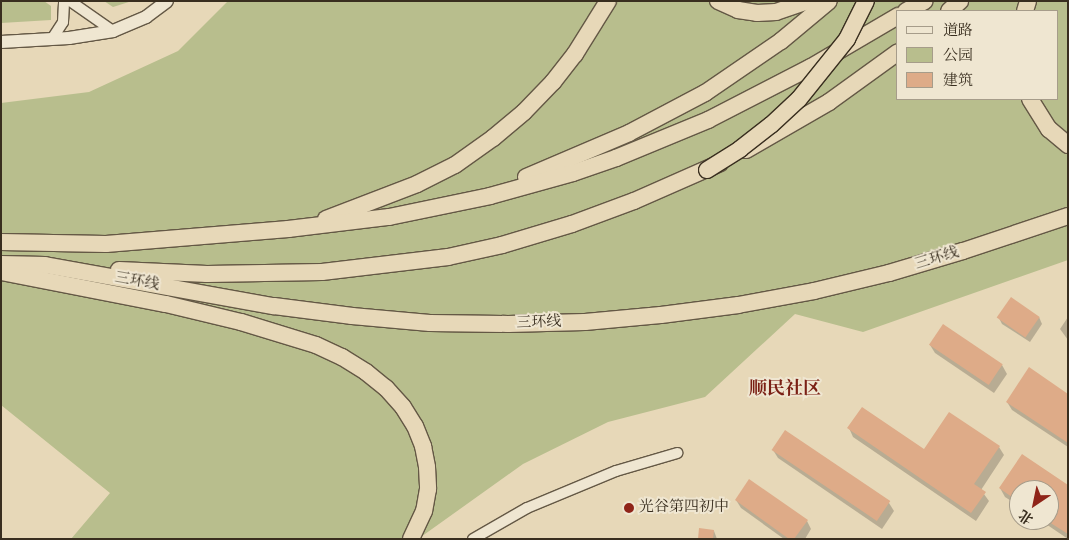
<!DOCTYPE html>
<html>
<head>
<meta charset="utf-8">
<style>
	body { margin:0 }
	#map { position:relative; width:1069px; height:540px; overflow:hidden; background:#e7d8b8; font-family:"Old Standard TT","Noto Serif SC",serif }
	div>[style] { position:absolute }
	.green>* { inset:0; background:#b8be8d }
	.shadow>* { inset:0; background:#0003 }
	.building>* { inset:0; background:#deab88; transform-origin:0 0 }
	.roads { filter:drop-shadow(1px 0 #645845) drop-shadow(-1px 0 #645845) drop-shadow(0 1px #645845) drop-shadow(0 -1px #645845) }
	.minor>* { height:10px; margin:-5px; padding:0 5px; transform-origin:5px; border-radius:5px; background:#efe6d1 }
	.tertiary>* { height:12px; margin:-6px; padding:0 6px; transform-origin:6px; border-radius:6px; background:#efe6d1 }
	.trunk>* { height:16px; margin:-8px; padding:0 8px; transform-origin:8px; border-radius:8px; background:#e7d8b8 }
	.bridges { filter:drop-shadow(1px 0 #392e1f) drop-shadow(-1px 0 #392e1f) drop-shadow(0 1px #392e1f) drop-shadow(0 -1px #392e1f) }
	.trunk-bridge>* { height:16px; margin:-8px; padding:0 8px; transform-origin:8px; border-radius:8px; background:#e7d8b8 }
	.dots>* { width:14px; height:14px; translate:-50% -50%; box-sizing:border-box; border:2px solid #efe6d1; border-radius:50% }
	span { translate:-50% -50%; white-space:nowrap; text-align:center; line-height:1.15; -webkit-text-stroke:4px #efe6d1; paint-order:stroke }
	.street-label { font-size:15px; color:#392e1f }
	.poi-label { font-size:15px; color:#392e1f }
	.left { translate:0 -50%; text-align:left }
	.quarter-label { font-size:18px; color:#7a1f14; font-weight:700 }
	.frame { position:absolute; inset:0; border:2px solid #392e1f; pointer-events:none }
	.legend { position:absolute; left:896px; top:10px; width:162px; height:90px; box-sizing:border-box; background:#efe6d1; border:1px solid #a69c8a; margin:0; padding:6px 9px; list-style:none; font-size:15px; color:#392e1f }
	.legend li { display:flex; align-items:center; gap:10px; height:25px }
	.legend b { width:25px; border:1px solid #a69c8a }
	.north { position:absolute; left:1009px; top:480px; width:50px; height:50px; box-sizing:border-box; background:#efe6d1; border:1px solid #a69c8a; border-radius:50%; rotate:214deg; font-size:14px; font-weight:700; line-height:20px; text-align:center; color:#392e1f }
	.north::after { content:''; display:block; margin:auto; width:18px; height:22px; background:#8f2418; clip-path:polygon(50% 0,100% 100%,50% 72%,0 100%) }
</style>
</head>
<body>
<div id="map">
	<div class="green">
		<i style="clip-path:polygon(1px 1px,44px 1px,51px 6px,51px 20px,1px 23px)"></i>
		<i style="clip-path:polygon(104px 1px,132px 1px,113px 7px)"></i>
		<i style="clip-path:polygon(evenodd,228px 1px,1068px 1px,1068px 260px,863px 332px,795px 314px,705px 397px,608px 422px,523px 464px,418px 539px,71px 539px,110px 493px,1px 405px,1px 103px,89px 92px,178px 51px,228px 1px,898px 11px,1058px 11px,1058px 99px,898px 99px,898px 11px)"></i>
	</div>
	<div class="shadow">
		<i style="clip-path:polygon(1039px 317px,1042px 324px,1030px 342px,1002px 324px,999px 318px)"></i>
		<i style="clip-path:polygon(1068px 317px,1068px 340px,1060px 329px)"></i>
		<i style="clip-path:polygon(930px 345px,1002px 365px,1007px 374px,994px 393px,935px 353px)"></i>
		<i style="clip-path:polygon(1068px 395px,1068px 447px,1012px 410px,1007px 402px)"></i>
		<i style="clip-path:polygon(849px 428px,924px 451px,999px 447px,1004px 455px,981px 490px,989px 501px,976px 521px,853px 437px)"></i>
		<i style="clip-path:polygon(773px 450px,889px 503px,894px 511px,882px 529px,778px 458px)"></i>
		<i style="clip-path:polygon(1068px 486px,1068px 539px,1040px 520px,1049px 520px,1049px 490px,1019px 490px,1019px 506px,1005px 497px,1000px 488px)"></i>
		<i style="clip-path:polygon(736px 500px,807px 521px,811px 529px,805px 539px,784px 539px,741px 508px)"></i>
		<i style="clip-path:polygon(714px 531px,717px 539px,699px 539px)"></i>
	</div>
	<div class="building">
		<i style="left:1011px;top:297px;width:35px;height:25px;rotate:35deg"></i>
		<i style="left:943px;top:324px;width:72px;height:25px;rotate:34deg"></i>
		<i style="clip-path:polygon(1029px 367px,1068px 394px,1068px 443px,1006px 402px)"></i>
		<i style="clip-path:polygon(862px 407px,924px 449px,949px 412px,1000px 446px,974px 484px,986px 492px,971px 513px,847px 428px)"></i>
		<i style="left:785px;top:430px;width:127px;height:24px;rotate:34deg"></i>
		<i style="clip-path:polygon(1022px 454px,1068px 485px,1068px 534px,1049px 522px,1049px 490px,1019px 490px,1019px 502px,999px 488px)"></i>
		<i style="clip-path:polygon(749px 479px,808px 520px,794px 539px,789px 539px,735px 500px)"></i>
		<i style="clip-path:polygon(699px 528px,714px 530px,713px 539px,698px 539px)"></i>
	</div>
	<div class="roads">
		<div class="minor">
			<i style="left:70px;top:1px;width:52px;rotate:34.9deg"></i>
			<i style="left:52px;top:39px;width:20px;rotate:-57deg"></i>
			<i style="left:63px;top:22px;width:21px;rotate:-87deg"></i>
			<i style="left:473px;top:539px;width:62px;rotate:-29.9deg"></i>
			<i style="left:527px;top:508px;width:96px;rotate:-22.6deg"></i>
			<i style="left:616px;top:471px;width:64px;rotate:-16.4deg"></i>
		</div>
		<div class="tertiary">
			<i style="left:1px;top:42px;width:68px;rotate:-3.4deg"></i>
			<i style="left:69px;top:38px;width:45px;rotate:-9deg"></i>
			<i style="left:113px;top:31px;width:36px;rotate:-23deg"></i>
			<i style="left:146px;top:17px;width:26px;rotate:-37deg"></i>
		</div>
		<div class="trunk">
			<i style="left:718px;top:1px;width:22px;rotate:24deg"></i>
			<i style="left:738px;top:10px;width:19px;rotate:9deg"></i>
			<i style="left:757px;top:13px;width:19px;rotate:-3deg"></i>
			<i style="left:776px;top:12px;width:34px;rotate:-19deg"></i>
			<i style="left:906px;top:11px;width:21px;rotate:-28deg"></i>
			<i style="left:949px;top:11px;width:15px;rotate:-42deg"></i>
			<i style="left:1025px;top:11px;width:10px;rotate:-73deg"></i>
			<i style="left:1030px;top:99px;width:36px;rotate:58deg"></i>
			<i style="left:1049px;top:129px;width:25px;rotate:40deg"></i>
			<i style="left:746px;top:150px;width:96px;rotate:-30deg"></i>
			<i style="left:829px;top:102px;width:85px;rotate:-35.9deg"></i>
			<i style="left:526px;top:177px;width:112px;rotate:-23.1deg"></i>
			<i style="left:629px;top:133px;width:86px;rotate:-27.8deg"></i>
			<i style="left:705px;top:93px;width:92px;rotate:-34.4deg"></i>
			<i style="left:781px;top:41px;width:62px;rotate:-39.8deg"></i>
			<i style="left:326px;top:219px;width:97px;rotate:-21deg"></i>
			<i style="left:417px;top:184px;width:42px;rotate:-26.6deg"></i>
			<i style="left:455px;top:165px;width:47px;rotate:-35.4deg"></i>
			<i style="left:493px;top:138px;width:40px;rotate:-40deg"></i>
			<i style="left:524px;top:112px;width:42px;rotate:-46deg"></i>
			<i style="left:553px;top:82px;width:36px;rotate:-52deg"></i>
			<i style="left:575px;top:54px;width:62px;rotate:-58.1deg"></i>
			<i style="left:1px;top:242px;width:105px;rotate:1.1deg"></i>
			<i style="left:106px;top:244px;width:183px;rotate:-4.7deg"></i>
			<i style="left:288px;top:229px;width:102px;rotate:-6.8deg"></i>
			<i style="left:389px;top:217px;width:103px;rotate:-11.7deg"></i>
			<i style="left:490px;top:196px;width:86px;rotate:-15.5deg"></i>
			<i style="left:573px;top:173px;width:46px;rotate:-19.2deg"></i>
			<i style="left:616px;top:158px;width:100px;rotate:-22.4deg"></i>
			<i style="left:708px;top:120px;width:116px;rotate:-27.2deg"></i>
			<i style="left:811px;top:67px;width:101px;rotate:-30.4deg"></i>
			<i style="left:1px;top:264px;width:44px;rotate:1.3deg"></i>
			<i style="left:45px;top:265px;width:233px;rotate:10.2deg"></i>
			<i style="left:274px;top:306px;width:79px;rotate:7.3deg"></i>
			<i style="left:352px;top:316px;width:78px;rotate:5.1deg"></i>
			<i style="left:430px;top:323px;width:78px;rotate:0.7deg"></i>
			<i style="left:508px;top:324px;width:77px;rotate:-1.5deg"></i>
			<i style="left:585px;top:322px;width:76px;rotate:-5.3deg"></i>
			<i style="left:661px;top:315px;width:78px;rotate:-7.4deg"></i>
			<i style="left:738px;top:305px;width:77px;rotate:-10.4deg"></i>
			<i style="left:814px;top:291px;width:77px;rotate:-13.5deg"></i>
			<i style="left:889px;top:273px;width:77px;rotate:-16.6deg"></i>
			<i style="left:963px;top:251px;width:111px;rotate:-18.4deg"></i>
			<i style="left:119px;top:270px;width:88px;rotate:2.6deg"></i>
			<i style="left:207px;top:274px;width:115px;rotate:-1deg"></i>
			<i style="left:322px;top:272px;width:127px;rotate:-6.8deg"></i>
			<i style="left:448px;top:257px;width:55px;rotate:-12.5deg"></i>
			<i style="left:502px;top:245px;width:73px;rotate:-16.7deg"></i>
			<i style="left:572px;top:224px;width:66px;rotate:-20.4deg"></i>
			<i style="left:634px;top:201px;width:94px;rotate:-23.8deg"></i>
			<i style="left:1px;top:272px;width:168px;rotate:11deg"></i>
			<i style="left:166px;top:304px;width:77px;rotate:13.5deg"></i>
			<i style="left:241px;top:322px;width:78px;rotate:17deg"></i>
			<i style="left:316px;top:345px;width:29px;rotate:25deg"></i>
			<i style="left:342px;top:357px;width:28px;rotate:32deg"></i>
			<i style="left:366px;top:372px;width:26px;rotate:39deg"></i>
			<i style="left:386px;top:388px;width:25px;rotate:48deg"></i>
			<i style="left:403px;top:407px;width:22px;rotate:58deg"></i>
			<i style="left:415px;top:426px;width:22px;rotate:68deg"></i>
			<i style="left:423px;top:446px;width:21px;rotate:79deg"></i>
			<i style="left:427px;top:467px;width:22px;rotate:87deg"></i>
			<i style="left:428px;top:489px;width:22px;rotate:100deg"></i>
			<i style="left:424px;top:511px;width:31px;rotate:115deg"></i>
		</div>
	</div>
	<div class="bridges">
		<div class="trunk-bridge">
			<i style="left:707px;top:170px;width:39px;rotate:-32deg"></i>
			<i style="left:740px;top:149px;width:39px;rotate:-38deg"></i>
			<i style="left:771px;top:125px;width:38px;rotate:-43deg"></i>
			<i style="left:799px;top:99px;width:77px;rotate:-51.3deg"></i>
			<i style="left:847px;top:39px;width:42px;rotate:-63.4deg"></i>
		</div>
	</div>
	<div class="dots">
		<i style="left:629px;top:508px;background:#8f2418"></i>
	</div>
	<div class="street-label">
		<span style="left:937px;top:259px;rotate:-17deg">三环线</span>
		<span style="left:137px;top:282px;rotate:10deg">三环线</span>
		<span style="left:539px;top:323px;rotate:-2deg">三环线</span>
	</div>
	<div class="poi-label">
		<span class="left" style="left:639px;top:508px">光谷第四初中</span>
	</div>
	<div class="quarter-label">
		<span style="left:785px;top:389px">顺民社区</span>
	</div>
	<div class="frame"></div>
	<ul class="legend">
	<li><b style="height:6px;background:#efe6d1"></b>道路</li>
	<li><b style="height:14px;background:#b8be8d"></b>公园</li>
	<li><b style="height:14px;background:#deab88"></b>建筑</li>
	</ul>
	<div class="north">北</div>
</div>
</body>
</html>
